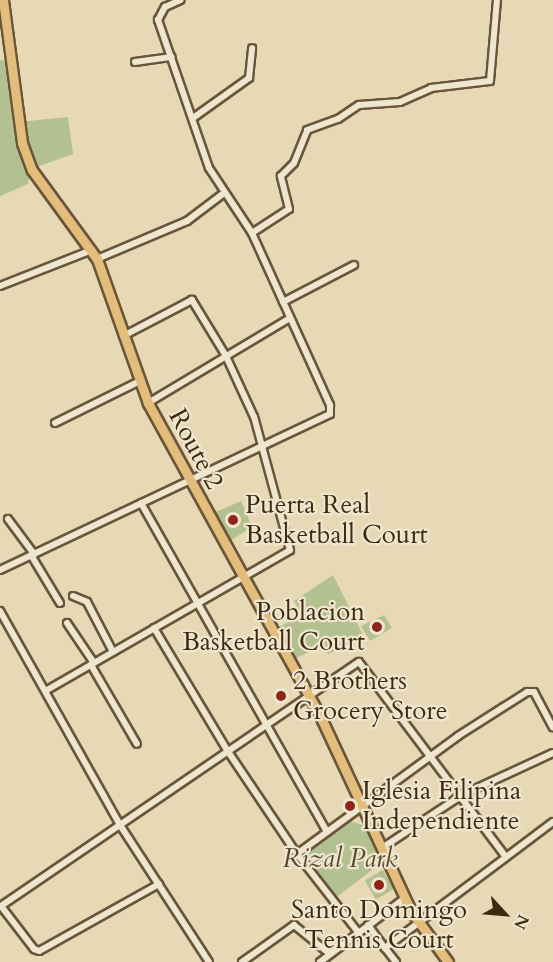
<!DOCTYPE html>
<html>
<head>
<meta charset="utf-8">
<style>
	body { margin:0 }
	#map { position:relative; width:553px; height:962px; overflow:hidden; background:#e7d9b6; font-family:Cardo,serif }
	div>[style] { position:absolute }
	.green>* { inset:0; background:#b3c090; transform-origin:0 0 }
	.roads { filter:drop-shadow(2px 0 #69563a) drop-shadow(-2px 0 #69563a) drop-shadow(0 2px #69563a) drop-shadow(0 -2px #69563a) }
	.minor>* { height:6px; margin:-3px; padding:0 3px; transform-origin:3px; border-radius:3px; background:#efe6d0 }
	.highway>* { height:9px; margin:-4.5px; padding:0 4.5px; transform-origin:4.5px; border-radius:4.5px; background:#e4bc7b }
	.dots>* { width:16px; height:16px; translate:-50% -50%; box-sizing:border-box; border:3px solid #efe6d0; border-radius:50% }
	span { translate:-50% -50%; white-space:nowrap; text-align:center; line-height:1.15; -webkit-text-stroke:4.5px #efe6d0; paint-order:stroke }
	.street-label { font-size:26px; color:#3f2a11 }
	.poi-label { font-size:26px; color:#3f2a11 }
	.left { translate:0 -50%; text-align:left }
	.right { translate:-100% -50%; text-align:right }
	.park-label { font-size:26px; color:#56482a; font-style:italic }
	.north { position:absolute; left:475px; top:884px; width:60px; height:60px; -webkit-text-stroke:4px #efe6d0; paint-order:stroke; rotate:116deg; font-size:16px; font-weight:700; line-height:24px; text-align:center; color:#3f2a11 }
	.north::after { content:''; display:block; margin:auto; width:21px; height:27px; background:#3f2a11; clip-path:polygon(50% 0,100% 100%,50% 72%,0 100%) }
</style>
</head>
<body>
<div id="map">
	<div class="green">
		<i style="clip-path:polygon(0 60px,7px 61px,18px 122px,68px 117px,73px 154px,31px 169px,28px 184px,0 196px)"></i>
		<i style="clip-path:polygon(241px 501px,252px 527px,228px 542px,214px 513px)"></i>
		<i style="clip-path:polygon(333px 575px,364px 637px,328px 654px,322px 646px,294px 659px,277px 628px,302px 615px,294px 601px)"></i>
		<i style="clip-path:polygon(384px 615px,392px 628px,370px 641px,361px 626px)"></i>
		<i style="clip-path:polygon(346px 820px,370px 827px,385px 860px,334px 899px,300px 854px)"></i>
		<i style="left:383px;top:870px;width:22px;height:21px;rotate:60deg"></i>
	</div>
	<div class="roads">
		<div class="minor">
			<i style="left:135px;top:62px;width:37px;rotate:-8deg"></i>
			<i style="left:193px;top:118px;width:69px;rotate:-35.5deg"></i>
			<i style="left:249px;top:78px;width:30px;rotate:-84deg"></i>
			<i style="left:252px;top:233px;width:44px;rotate:-33deg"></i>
			<i style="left:289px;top:209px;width:34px;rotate:-104deg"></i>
			<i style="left:281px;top:176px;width:18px;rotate:-45deg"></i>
			<i style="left:294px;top:163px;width:35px;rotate:-68deg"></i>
			<i style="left:307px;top:130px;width:33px;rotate:-20deg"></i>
			<i style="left:338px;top:119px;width:25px;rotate:-34deg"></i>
			<i style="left:359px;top:105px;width:41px;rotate:-4.2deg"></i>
			<i style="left:400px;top:102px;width:34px;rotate:-24deg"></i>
			<i style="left:431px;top:88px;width:59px;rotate:-6.8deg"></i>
			<i style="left:490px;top:81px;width:81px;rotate:-85.1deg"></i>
			<i style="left:97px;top:259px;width:98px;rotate:-22.9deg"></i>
			<i style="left:187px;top:221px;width:46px;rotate:-37.1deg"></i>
			<i style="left:0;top:286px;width:99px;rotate:-21.4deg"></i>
			<i style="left:283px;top:302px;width:80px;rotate:-27.5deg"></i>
			<i style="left:148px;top:403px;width:165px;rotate:-30.9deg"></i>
			<i style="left:55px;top:423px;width:93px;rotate:-26.3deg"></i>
			<i style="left:141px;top:503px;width:378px;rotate:60.5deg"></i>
			<i style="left:8px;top:519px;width:44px;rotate:53.4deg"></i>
			<i style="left:31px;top:555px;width:56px;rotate:58.9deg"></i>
			<i style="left:0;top:570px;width:365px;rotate:-25.3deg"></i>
			<i style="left:330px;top:414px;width:9px;rotate:-90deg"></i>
			<i style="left:330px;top:405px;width:189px;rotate:-114.4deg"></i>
			<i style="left:252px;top:233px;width:78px;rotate:-123.5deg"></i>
			<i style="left:209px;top:168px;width:157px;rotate:-109deg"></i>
			<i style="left:158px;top:20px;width:15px;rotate:-62deg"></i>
			<i style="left:165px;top:7px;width:17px;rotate:-24deg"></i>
			<i style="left:73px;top:596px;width:15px;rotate:23deg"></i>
			<i style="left:87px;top:602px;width:56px;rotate:62.5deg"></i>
			<i style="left:0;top:611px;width:245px;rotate:60.7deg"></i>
			<i style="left:120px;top:825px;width:163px;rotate:57deg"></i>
			<i style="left:67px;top:623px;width:48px;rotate:56deg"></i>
			<i style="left:154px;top:628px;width:142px;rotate:59.1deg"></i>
			<i style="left:227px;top:750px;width:125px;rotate:56.1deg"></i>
			<i style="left:297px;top:854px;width:99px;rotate:52deg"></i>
			<i style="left:91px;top:665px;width:91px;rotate:59.8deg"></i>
			<i style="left:47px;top:690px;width:280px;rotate:-29.9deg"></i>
			<i style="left:290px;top:550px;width:138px;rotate:-105.1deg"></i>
			<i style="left:254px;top:417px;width:67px;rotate:-114.7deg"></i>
			<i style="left:226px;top:356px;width:66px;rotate:-121.3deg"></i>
			<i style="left:192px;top:300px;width:78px;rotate:152.4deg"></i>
			<i style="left:382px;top:848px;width:96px;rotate:-33.5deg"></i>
			<i style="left:462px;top:795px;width:100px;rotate:-24.8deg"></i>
			<i style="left:297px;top:854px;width:200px;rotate:-36.2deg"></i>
			<i style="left:458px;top:736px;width:82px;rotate:-32.5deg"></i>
			<i style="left:527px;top:692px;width:7px"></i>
			<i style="left:534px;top:692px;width:40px;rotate:62deg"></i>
			<i style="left:159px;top:884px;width:137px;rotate:150.8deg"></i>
			<i style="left:39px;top:951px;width:5px;rotate:-158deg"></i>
			<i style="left:34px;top:949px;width:54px;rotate:-127.5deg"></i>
			<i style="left:1px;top:906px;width:433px;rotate:-34.3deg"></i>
			<i style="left:359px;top:662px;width:244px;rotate:53deg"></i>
			<i style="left:368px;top:925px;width:29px;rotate:54deg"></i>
			<i style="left:385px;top:948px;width:210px;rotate:-36.9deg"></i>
			<i style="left:385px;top:948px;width:18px;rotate:52deg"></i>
			<i style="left:242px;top:962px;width:64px;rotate:-35.4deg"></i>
			<i style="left:294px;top:925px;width:46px;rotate:38.9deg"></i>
			<i style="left:320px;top:962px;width:106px;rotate:-37deg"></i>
		</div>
		<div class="highway">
			<i style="left:3px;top:0;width:144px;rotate:82.4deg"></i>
			<i style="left:22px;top:143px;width:29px;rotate:70deg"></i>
			<i style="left:32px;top:170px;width:110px;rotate:53.9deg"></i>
			<i style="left:97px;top:259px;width:153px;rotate:70.5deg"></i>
			<i style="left:148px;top:403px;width:362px;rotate:61.2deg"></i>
			<i style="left:322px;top:720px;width:211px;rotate:65deg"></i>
			<i style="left:411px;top:911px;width:63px;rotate:54deg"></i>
		</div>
	</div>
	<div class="dots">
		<i style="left:233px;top:520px;background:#8f2418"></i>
		<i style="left:377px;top:627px;background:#8f2418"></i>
		<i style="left:281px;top:696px;background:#8f2418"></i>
		<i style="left:350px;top:806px;background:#8f2418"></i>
		<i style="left:379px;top:885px;background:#8f2418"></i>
	</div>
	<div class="street-label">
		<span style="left:196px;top:449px;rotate:62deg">Route 2</span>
	</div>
	<div class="poi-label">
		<span class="left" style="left:245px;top:520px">Puerta Real<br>Basketball Court</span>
		<span class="right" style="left:365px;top:627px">Poblacion<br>Basketball Court</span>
		<span class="left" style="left:293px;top:696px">2 Brothers<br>Grocery Store</span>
		<span class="left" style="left:362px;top:806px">Iglesia Filipina<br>Independiente</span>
		<span style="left:379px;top:925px">Santo Domingo<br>Tennis Court</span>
	</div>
	<div class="park-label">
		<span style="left:340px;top:859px">Rizal Park</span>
	</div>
	<div class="north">N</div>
</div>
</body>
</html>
